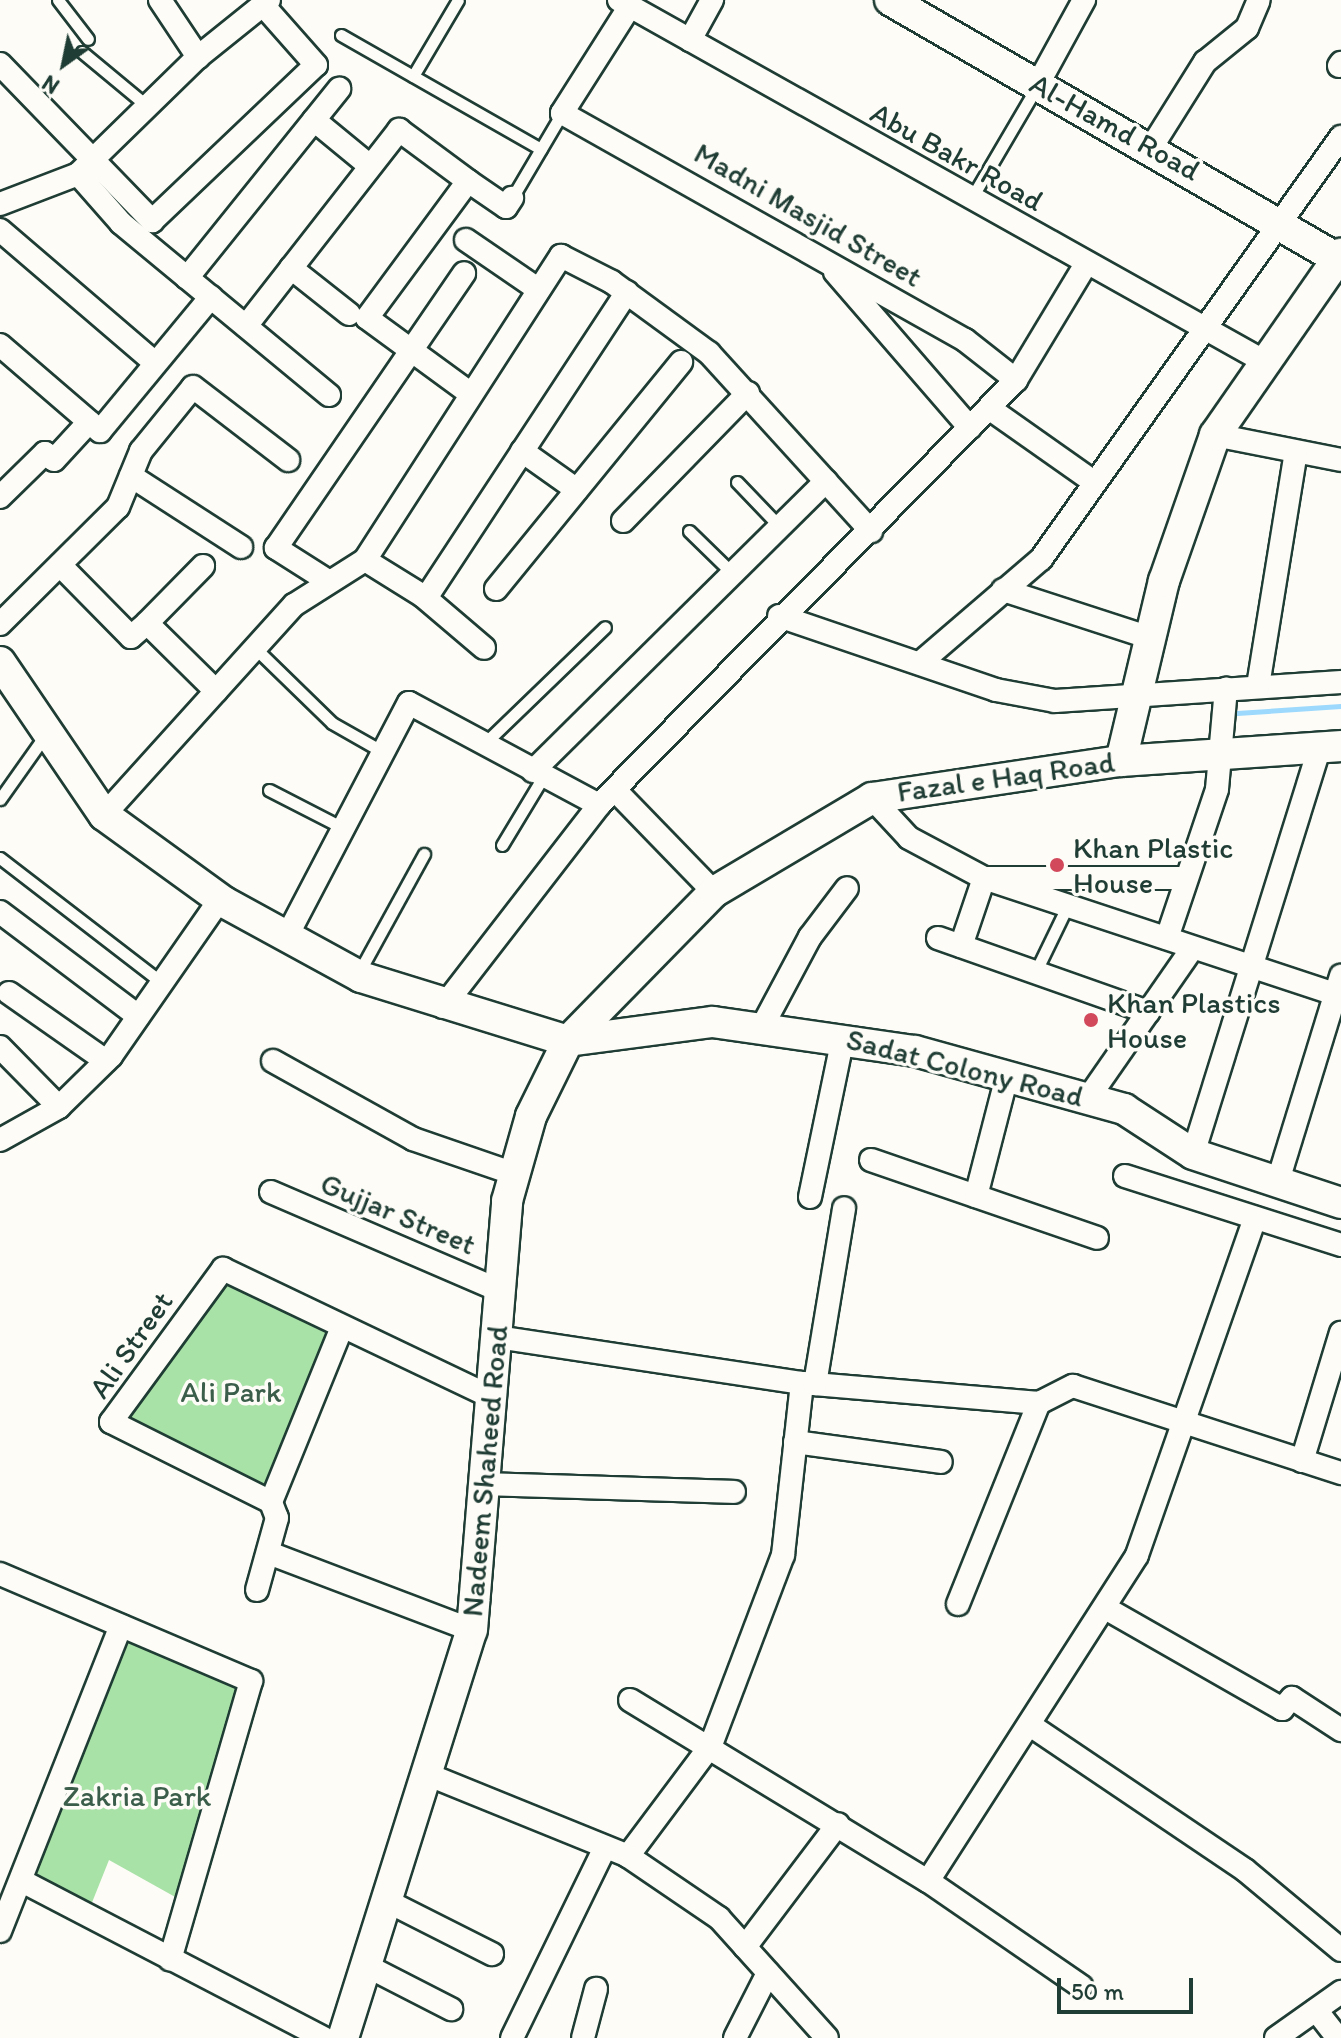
<!DOCTYPE html>
<html>
<head>
<meta charset="utf-8">
<style>
	body { margin:0 }
	#map { position:relative; width:1341px; height:2038px; overflow:hidden; background:#fdfcf7; font-family:Itim,sans-serif }
	div>[style] { position:absolute }
	.green>* { inset:0; background:#a9e2a7 }
	.stream>* { height:5px; margin:-2.5px; padding:0 2.5px; transform-origin:2.5px; border-radius:2.5px; background:#9cd9fd }
	.roads { filter:drop-shadow(2px 0 #1f3d34) drop-shadow(-2px 0 #1f3d34) drop-shadow(0 2px #1f3d34) drop-shadow(0 -2px #1f3d34) }
	.lane>* { height:11px; margin:-5.5px; padding:0 5.5px; transform-origin:5.5px; border-radius:5.5px; background:#fdfcf7 }
	.street>* { height:22px; margin:-11px; padding:0 11px; transform-origin:11px; border-radius:11px; background:#fdfcf7 }
	.secondary>* { height:30px; margin:-15px; padding:0 15px; transform-origin:15px; border-radius:15px; background:#fdfcf7 }
	.dots>* { width:22px; height:22px; translate:-50% -50%; box-sizing:border-box; border:4px solid #fdfcf7; border-radius:50% }
	span { translate:-50% -50%; white-space:nowrap; text-align:center; line-height:1.15; -webkit-text-stroke:7px #fdfcf7; paint-order:stroke }
	.street-label { font-size:30px; color:#1f3d34 }
	.poi-label { font-size:30px; color:#1f3d34 }
	.left { translate:0 -50%; text-align:left }
	.park-label { font-size:30px; color:#3b5e4b }
	.north { position:absolute; left:24px; top:24px; width:80px; height:80px; -webkit-text-stroke:6px #fdfcf7; paint-order:stroke; rotate:213deg; font-size:22px; font-weight:700; line-height:32px; text-align:center; color:#1f3d34 }
	.north::after { content:''; display:block; margin:auto; width:28px; height:36px; background:#1f3d34; clip-path:polygon(50% 0,100% 100%,50% 72%,0 100%) }
	.scale { position:absolute; left:1057px; top:1978px; width:136px; height:36px; box-sizing:border-box; border:4px solid #1f3d34; border-top:0; padding-left:10px; font-size:24px; line-height:28px; white-space:nowrap; color:#1f3d34; -webkit-text-stroke:6px #fdfcf7; paint-order:stroke }
</style>
</head>
<body>
<div id="map">
	<div class="green">
		<i style="clip-path:polygon(223px 1269px,342px 1327px,271px 1502px,111px 1422px)"></i>
		<i style="clip-path:polygon(124px 1633px,246px 1684px,177px 1898px,109px 1860px,89px 1910px,30px 1881px)"></i>
	</div>
	<div class="stream">
		<i style="left:1237px;top:713px;width:104px;rotate:-3.9deg"></i>
	</div>
	<div class="roads">
		<div class="lane">
			<i style="left:58px;top:0;width:49px;rotate:52.4deg"></i>
			<i style="left:341px;top:35px;width:230px;rotate:29.7deg"></i>
			<i style="left:82px;top:52px;width:85px;rotate:39.7deg"></i>
			<i style="left:413px;top:76px;width:88px;rotate:-59.4deg"></i>
			<i style="left:512px;top:198px;width:99px;rotate:-59.5deg"></i>
			<i style="left:971px;top:199px;width:129px;rotate:-59.6deg"></i>
			<i style="left:737px;top:482px;width:62px;rotate:46.3deg"></i>
			<i style="left:689px;top:531px;width:62px;rotate:44.3deg"></i>
			<i style="left:255px;top:648px;width:107px;rotate:44.2deg"></i>
			<i style="left:332px;top:723px;width:59px;rotate:29.6deg"></i>
			<i style="left:484px;top:744px;width:168px;rotate:-44deg"></i>
			<i style="left:269px;top:790px;width:83px;rotate:27.2deg"></i>
			<i style="left:0;top:799px;width:80px;rotate:-54.7deg"></i>
			<i style="left:502px;top:845px;width:79px;rotate:-58.9deg"></i>
			<i style="left:0;top:858px;width:203px;rotate:37.6deg"></i>
			<i style="left:1035px;top:973px;width:71px;rotate:-64.2deg"></i>
			<i style="left:358px;top:974px;width:137px;rotate:-61.2deg"></i>
		</div>
		<div class="street">
			<i style="left:160px;top:0;width:69px;rotate:56.3deg"></i>
			<i style="left:619px;top:0;width:743px;rotate:29.26deg"></i>
			<i style="left:630px;top:6px;width:127px;rotate:122.4deg"></i>
			<i style="left:562px;top:113px;width:463px;rotate:29.4deg"></i>
			<i style="left:965px;top:340px;width:65px;rotate:38.1deg"></i>
			<i style="left:690px;top:40px;width:46px;rotate:-61.2deg"></i>
			<i style="left:0;top:64px;width:219px;rotate:45.9deg"></i>
			<i style="left:152px;top:221px;width:226px;rotate:-43.6deg"></i>
			<i style="left:316px;top:65px;width:80px;rotate:-131.5deg"></i>
			<i style="left:1339px;top:66px;width:4px;rotate:-56deg"></i>
			<i style="left:1038px;top:84px;width:96px;rotate:-61.3deg"></i>
			<i style="left:314px;top:120px;width:72px;rotate:39.4deg"></i>
			<i style="left:1151px;top:148px;width:102px;rotate:-57.9deg"></i>
			<i style="left:1205px;top:62px;width:54px;rotate:-39deg"></i>
			<i style="left:1247px;top:28px;width:30px;rotate:-67deg"></i>
			<i style="left:78px;top:174px;width:65px;rotate:48.7deg"></i>
			<i style="left:121px;top:223px;width:270px;rotate:39.6deg"></i>
			<i style="left:0;top:204px;width:84px;rotate:-21deg"></i>
			<i style="left:78px;top:174px;width:168px;rotate:-44.3deg"></i>
			<i style="left:198px;top:57px;width:91px;rotate:-38.8deg"></i>
			<i style="left:0;top:230px;width:204px;rotate:40.6deg"></i>
			<i style="left:466px;top:240px;width:88px;rotate:34.4deg"></i>
			<i style="left:291px;top:268px;width:74px;rotate:38.4deg"></i>
			<i style="left:835px;top:272px;width:206px;rotate:49.1deg"></i>
			<i style="left:187px;top:278px;width:243px;rotate:-51.2deg"></i>
			<i style="left:246px;top:326px;width:249px;rotate:-52deg"></i>
			<i style="left:399px;top:130px;width:86px;rotate:36.5deg"></i>
			<i style="left:0;top:345px;width:132px;rotate:40.7deg"></i>
			<i style="left:100px;top:431px;width:174px;rotate:-50.4deg"></i>
			<i style="left:471px;top:394px;width:129px;rotate:-143.8deg"></i>
			<i style="left:367px;top:318px;width:170px;rotate:-53.6deg"></i>
			<i style="left:468px;top:181px;width:46px;rotate:34.4deg"></i>
			<i style="left:506px;top:207px;width:11px;rotate:-56deg"></i>
			<i style="left:989px;top:408px;width:128px;rotate:35.2deg"></i>
			<i style="left:1215px;top:435px;width:128px;rotate:11.2deg"></i>
			<i style="left:522px;top:451px;width:67px;rotate:35.3deg"></i>
			<i style="left:131px;top:476px;width:131px;rotate:32.8deg"></i>
			<i style="left:0;top:497px;width:63px;rotate:-44.4deg"></i>
			<i style="left:45px;top:453px;width:11px;rotate:38deg"></i>
			<i style="left:54px;top:460px;width:52px;rotate:-47.4deg"></i>
			<i style="left:623px;top:521px;width:179px;rotate:-45.7deg"></i>
			<i style="left:365px;top:560px;width:362px;rotate:-57.2deg"></i>
			<i style="left:561px;top:256px;width:57px;rotate:27deg"></i>
			<i style="left:612px;top:282px;width:120px;rotate:36.2deg"></i>
			<i style="left:709px;top:353px;width:241px;rotate:47.7deg"></i>
			<i style="left:60px;top:565px;width:101px;rotate:45.4deg"></i>
			<i style="left:131px;top:637px;width:21px;rotate:-41deg"></i>
			<i style="left:147px;top:623px;width:97px;rotate:44.6deg"></i>
			<i style="left:328px;top:581px;width:62px;rotate:-147.6deg"></i>
			<i style="left:276px;top:548px;width:333px;rotate:-55.6deg"></i>
			<i style="left:496px;top:589px;width:293px;rotate:-50.8deg"></i>
			<i style="left:1003px;top:590px;width:152px;rotate:18deg"></i>
			<i style="left:426px;top:598px;width:366px;rotate:-56.7deg"></i>
			<i style="left:779px;top:616px;width:229px;rotate:18.8deg"></i>
			<i style="left:996px;top:690px;width:60px;rotate:10.6deg"></i>
			<i style="left:1055px;top:701px;width:287px;rotate:-3.8deg"></i>
			<i style="left:147px;top:623px;width:80px;rotate:-45.5deg"></i>
			<i style="left:0;top:624px;width:166px;rotate:-44.8deg"></i>
			<i style="left:118px;top:507px;width:61px;rotate:-67.7deg"></i>
			<i style="left:141px;top:451px;width:82px;rotate:-50.9deg"></i>
			<i style="left:193px;top:387px;width:120px;rotate:37.5deg"></i>
			<i style="left:920px;top:663px;width:160px;rotate:-40.7deg"></i>
			<i style="left:1041px;top:559px;width:518px;rotate:-54.59deg"></i>
			<i style="left:1258px;top:686px;width:237px;rotate:-80.8deg"></i>
			<i style="left:533px;top:771px;width:412px;rotate:-44.7deg"></i>
			<i style="left:615px;top:790px;width:142px;rotate:45.9deg"></i>
			<i style="left:872px;top:798px;width:54px;rotate:47.2deg"></i>
			<i style="left:909px;top:838px;width:85px;rotate:28.1deg"></i>
			<i style="left:984px;top:878px;width:370px;rotate:18.3deg"></i>
			<i style="left:104px;top:815px;width:283px;rotate:-47.9deg"></i>
			<i style="left:294px;top:605px;width:84px;rotate:-32.4deg"></i>
			<i style="left:365px;top:560px;width:68px;rotate:31.8deg"></i>
			<i style="left:423px;top:596px;width:80px;rotate:40.4deg"></i>
			<i style="left:0;top:912px;width:173px;rotate:37deg"></i>
			<i style="left:287px;top:936px;width:263px;rotate:-62.4deg"></i>
			<i style="left:409px;top:703px;width:216px;rotate:28.2deg"></i>
			<i style="left:938px;top:938px;width:223px;rotate:19.4deg"></i>
			<i style="left:1167px;top:938px;width:157px;rotate:-71.4deg"></i>
			<i style="left:1217px;top:789px;width:101px;rotate:-84.9deg"></i>
			<i style="left:961px;top:946px;width:72px;rotate:-71.3deg"></i>
			<i style="left:984px;top:878px;width:200px"></i>
			<i style="left:9px;top:993px;width:118px;rotate:35deg"></i>
			<i style="left:443px;top:1007px;width:255px;rotate:-52.3deg"></i>
			<i style="left:599px;top:805px;width:595px;rotate:-45.54deg"></i>
			<i style="left:1016px;top:380px;width:135px;rotate:-58.9deg"></i>
			<i style="left:763px;top:1025px;width:100px;rotate:-61.9deg"></i>
			<i style="left:810px;top:937px;width:61px;rotate:-52.9deg"></i>
			<i style="left:0;top:1047px;width:84px;rotate:45.5deg"></i>
			<i style="left:273px;top:1061px;width:160px;rotate:29.1deg"></i>
			<i style="left:413px;top:1139px;width:105px;rotate:19deg"></i>
			<i style="left:1089px;top:1097px;width:179px;rotate:-55.2deg"></i>
			<i style="left:0;top:1140px;width:68px;rotate:-29.2deg"></i>
			<i style="left:59px;top:1107px;width:73px;rotate:-44.4deg"></i>
			<i style="left:111px;top:1056px;width:191px;rotate:-55.2deg"></i>
			<i style="left:1193px;top:1154px;width:426px;rotate:-72.7deg"></i>
			<i style="left:871px;top:1160px;width:239px;rotate:19deg"></i>
			<i style="left:1125px;top:1176px;width:227px;rotate:17.7deg"></i>
			<i style="left:1277px;top:1184px;width:218px;rotate:-72.9deg"></i>
			<i style="left:271px;top:1192px;width:250px;rotate:23.3deg"></i>
			<i style="left:976px;top:1196px;width:124px;rotate:-75.5deg"></i>
			<i style="left:810px;top:1197px;width:162px;rotate:-78.3deg"></i>
			<i style="left:342px;top:1327px;width:189px;rotate:112.1deg"></i>
			<i style="left:271px;top:1502px;width:179px;rotate:-153.4deg"></i>
			<i style="left:111px;top:1422px;width:190px;rotate:-53.8deg"></i>
			<i style="left:223px;top:1269px;width:297px;rotate:25.5deg"></i>
			<i style="left:497px;top:1337px;width:308px;rotate:8.6deg"></i>
			<i style="left:802px;top:1383px;width:173px;rotate:96.3deg"></i>
			<i style="left:783px;top:1555px;width:203px;rotate:110.8deg"></i>
			<i style="left:711px;top:1745px;width:139px;rotate:126.8deg"></i>
			<i style="left:802px;top:1383px;width:238px;rotate:4.8deg"></i>
			<i style="left:1039px;top:1403px;width:38px;rotate:-27deg"></i>
			<i style="left:1073px;top:1386px;width:282px;rotate:18deg"></i>
			<i style="left:815px;top:1384px;width:178px;rotate:-80.6deg"></i>
			<i style="left:795px;top:1442px;width:147px;rotate:7.8deg"></i>
			<i style="left:1302px;top:1461px;width:134px;rotate:-73.1deg"></i>
			<i style="left:486px;top:1484px;width:248px;rotate:1.8deg"></i>
			<i style="left:269px;top:1553px;width:217px;rotate:20.8deg"></i>
			<i style="left:0;top:1574px;width:273px;rotate:23.1deg"></i>
			<i style="left:251px;top:1681px;width:290px;rotate:106.2deg"></i>
			<i style="left:257px;top:1590px;width:75px;rotate:-74.5deg"></i>
			<i style="left:277px;top:1518px;width:17px;rotate:-111deg"></i>
			<i style="left:958px;top:1604px;width:217px;rotate:-68.1deg"></i>
			<i style="left:1107px;top:1609px;width:202px;rotate:29.7deg"></i>
			<i style="left:1282px;top:1709px;width:15px;rotate:-48deg"></i>
			<i style="left:1292px;top:1698px;width:59px;rotate:33.1deg"></i>
			<i style="left:630px;top:1700px;width:349px;rotate:31.3deg"></i>
			<i style="left:928px;top:1881px;width:186px;rotate:34.5deg"></i>
			<i style="left:1033px;top:1727px;width:256px;rotate:34deg"></i>
			<i style="left:1245px;top:1870px;width:125px;rotate:39.8deg"></i>
			<i style="left:424px;top:1773px;width:220px;rotate:22.1deg"></i>
			<i style="left:628px;top:1856px;width:110px;rotate:34.3deg"></i>
			<i style="left:719px;top:1918px;width:161px;rotate:48deg"></i>
			<i style="left:928px;top:1881px;width:387px;rotate:-57.3deg"></i>
			<i style="left:1137px;top:1555px;width:357px;rotate:-70.7deg"></i>
			<i style="left:24px;top:1882px;width:338px;rotate:27.5deg"></i>
			<i style="left:385px;top:1900px;width:120px;rotate:26.8deg"></i>
			<i style="left:0;top:1931px;width:328px;rotate:-68.4deg"></i>
			<i style="left:745px;top:1947px;width:154px;rotate:-52.9deg"></i>
			<i style="left:365px;top:1965px;width:97px;rotate:27.1deg"></i>
			<i style="left:1316px;top:2010px;width:36px;rotate:52deg"></i>
			<i style="left:512px;top:2038px;width:212px;rotate:-64deg"></i>
			<i style="left:583px;top:2038px;width:51px;rotate:-75.1deg"></i>
			<i style="left:735px;top:2038px;width:73px;rotate:-63.1deg"></i>
			<i style="left:1276px;top:2038px;width:80px;rotate:-35.3deg"></i>
		</div>
		<div class="secondary">
			<i style="left:890px;top:0;width:517px;rotate:30.03deg"></i>
			<i style="left:0;top:662px;width:185px;rotate:55.8deg"></i>
			<i style="left:104px;top:815px;width:148px;rotate:35.9deg"></i>
			<i style="left:224px;top:902px;width:156px;rotate:28.7deg"></i>
			<i style="left:361px;top:977px;width:217px;rotate:17.2deg"></i>
			<i style="left:568px;top:1041px;width:146px;rotate:-7.5deg"></i>
			<i style="left:713px;top:1022px;width:204px;rotate:8.2deg"></i>
			<i style="left:915px;top:1051px;width:217px;rotate:15.5deg"></i>
			<i style="left:1124px;top:1109px;width:82px;rotate:33.1deg"></i>
			<i style="left:1193px;top:1154px;width:156px;rotate:18.3deg"></i>
			<i style="left:1121px;top:761px;width:185px;rotate:-76.6deg"></i>
			<i style="left:1164px;top:581px;width:155px;rotate:-70.7deg"></i>
			<i style="left:1215px;top:435px;width:221px;rotate:-55.2deg"></i>
			<i style="left:343px;top:2038px;width:428px;rotate:-72.5deg"></i>
			<i style="left:472px;top:1630px;width:430px;rotate:-85.3deg"></i>
			<i style="left:507px;top:1201px;width:88px;rotate:-74.2deg"></i>
			<i style="left:531px;top:1116px;width:84px;rotate:-63.7deg"></i>
			<i style="left:568px;top:1041px;width:209px;rotate:-45.6deg"></i>
			<i style="left:714px;top:892px;width:184px;rotate:-30.7deg"></i>
			<i style="left:872px;top:798px;width:252px;rotate:-8.5deg"></i>
			<i style="left:1121px;top:761px;width:221px;rotate:-3.9deg"></i>
		</div>
	</div>
	<div class="dots">
		<i style="left:1057px;top:865px;background:#d1495b"></i>
		<i style="left:1091px;top:1020px;background:#d1495b"></i>
	</div>
	<div class="street-label">
		<span style="left:1115px;top:127px;rotate:29deg">Al-Hamd Road</span>
		<span style="left:957px;top:157px;rotate:29deg">Abu Bakr Road</span>
		<span style="left:808px;top:215px;rotate:30deg">Madni Masjid Street</span>
		<span style="left:1006px;top:777px;rotate:-8deg">Fazal e Haq Road</span>
		<span style="left:965px;top:1068px;rotate:14deg">Sadat Colony Road</span>
		<span style="left:398px;top:1214px;rotate:23deg">Gujjar Street</span>
		<span style="left:131px;top:1345px;rotate:-55deg">Ali Street</span>
		<span style="left:485px;top:1471px;rotate:-85deg">Nadeem Shaheed Road</span>
	</div>
	<div class="poi-label">
		<span class="left" style="left:1073px;top:865px">Khan Plastic<br>House</span>
		<span class="left" style="left:1107px;top:1020px">Khan Plastics<br>House</span>
	</div>
	<div class="park-label">
		<span style="left:231px;top:1392px">Ali Park</span>
		<span style="left:137px;top:1796px">Zakria Park</span>
	</div>
	<div class="north">N</div>
	<div class="scale">50 m</div>
</div>
</body>
</html>
